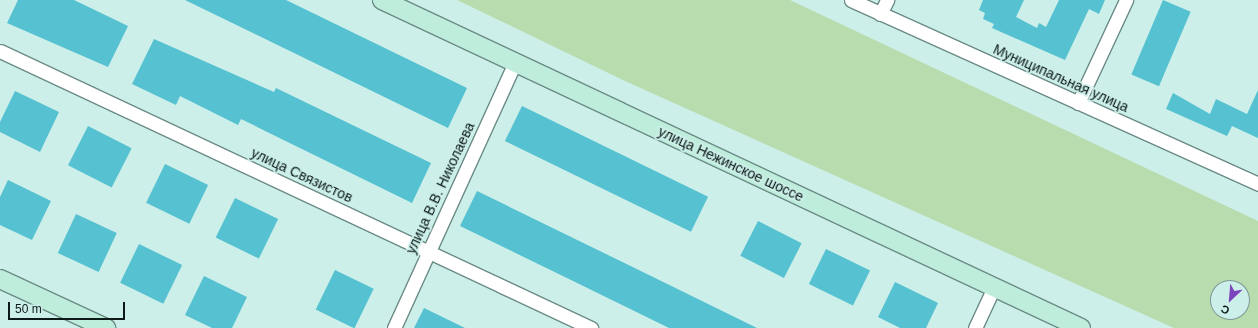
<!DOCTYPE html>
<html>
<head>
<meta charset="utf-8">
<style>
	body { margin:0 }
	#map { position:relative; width:1258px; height:328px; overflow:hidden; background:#ccefe9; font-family:Arial,sans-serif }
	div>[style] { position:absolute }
	.green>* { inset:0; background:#b9dcae }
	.building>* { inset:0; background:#55c1d1; transform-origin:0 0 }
	.roads { filter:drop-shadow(1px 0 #6b8b86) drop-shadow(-1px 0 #6b8b86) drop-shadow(0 1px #6b8b86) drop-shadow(0 -1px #6b8b86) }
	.street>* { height:13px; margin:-6.5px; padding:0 6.5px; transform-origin:6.5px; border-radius:6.5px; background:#fff }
	.secondary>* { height:18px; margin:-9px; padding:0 9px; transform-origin:9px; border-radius:9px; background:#bfeddb }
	span { translate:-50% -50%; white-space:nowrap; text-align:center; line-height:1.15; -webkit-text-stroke:3.5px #ccefe9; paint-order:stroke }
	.street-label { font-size:14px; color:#0c1917 }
	.north { position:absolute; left:1210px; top:280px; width:40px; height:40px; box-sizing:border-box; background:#ccefe9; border:1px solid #7f9995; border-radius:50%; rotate:206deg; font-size:11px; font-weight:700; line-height:16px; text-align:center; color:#0c1917 }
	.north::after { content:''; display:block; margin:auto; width:14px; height:18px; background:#7c45bb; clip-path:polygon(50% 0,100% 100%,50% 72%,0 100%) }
	.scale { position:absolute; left:8px; top:302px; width:117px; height:18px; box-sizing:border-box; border:2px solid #0c1917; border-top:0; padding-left:5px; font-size:12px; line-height:14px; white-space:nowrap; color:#0c1917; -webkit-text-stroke:3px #ccefe9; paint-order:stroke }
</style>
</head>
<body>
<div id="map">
	<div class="green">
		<i style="clip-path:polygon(evenodd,457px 0,790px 0,1258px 221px,1258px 328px,1174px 328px,625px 81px,457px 0,1218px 288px,1242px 288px,1242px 312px,1218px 312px,1218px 288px)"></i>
	</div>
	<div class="building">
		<i style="clip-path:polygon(18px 0,74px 0,128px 26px,108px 67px,7px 23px)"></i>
		<i style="clip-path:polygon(185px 0,286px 0,467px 88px,448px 128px)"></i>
		<i style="clip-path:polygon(983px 0,1024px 0,1016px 17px,1037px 28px,1039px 23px,1046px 27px,1059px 0,1105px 0,1099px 14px,1089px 9px,1065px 60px,992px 28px,994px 24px,983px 19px,985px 13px,979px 10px)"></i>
		<i style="left:1163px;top:0;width:30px;height:81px;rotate:23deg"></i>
		<i style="clip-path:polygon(154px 39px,274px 92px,276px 88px,431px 163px,412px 203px,241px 119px,238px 125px,180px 96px,176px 105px,132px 84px)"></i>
		<i style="clip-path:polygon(1258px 90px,1258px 138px,1232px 126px,1227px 136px,1166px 109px,1173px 93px,1210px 114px,1216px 99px,1247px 114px)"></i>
		<i style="clip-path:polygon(15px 91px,59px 112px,40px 152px,0 132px,0 122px)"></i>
		<i style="left:522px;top:106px;width:207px;height:39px;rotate:26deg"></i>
		<i style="left:88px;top:126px;width:49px;height:44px;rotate:27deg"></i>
		<i style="left:165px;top:164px;width:48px;height:43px;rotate:26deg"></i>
		<i style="clip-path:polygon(8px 180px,51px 201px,32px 240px,0 225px,0 197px)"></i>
		<i style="clip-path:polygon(477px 191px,649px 275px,757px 328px,669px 328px,569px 279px,460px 226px)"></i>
		<i style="left:235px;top:198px;width:48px;height:44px;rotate:26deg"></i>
		<i style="left:76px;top:214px;width:45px;height:43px;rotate:25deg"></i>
		<i style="left:758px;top:221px;width:49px;height:39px;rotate:27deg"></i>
		<i style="left:139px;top:244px;width:48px;height:43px;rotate:26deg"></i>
		<i style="left:826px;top:249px;width:49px;height:39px;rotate:26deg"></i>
		<i style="left:335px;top:270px;width:43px;height:44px;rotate:26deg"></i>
		<i style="clip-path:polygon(204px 276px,247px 297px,232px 328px,212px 328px,185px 315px)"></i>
		<i style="clip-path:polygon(895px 282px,938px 303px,926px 328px,900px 328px,878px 317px)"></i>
		<i style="clip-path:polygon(424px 308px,465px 328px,414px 328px)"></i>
	</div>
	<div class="roads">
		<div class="street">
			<i style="left:851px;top:0;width:447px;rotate:24.3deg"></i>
			<i style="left:880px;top:14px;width:16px;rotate:-63deg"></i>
			<i style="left:0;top:51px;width:653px;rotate:25.11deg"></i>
			<i style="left:1078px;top:103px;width:114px;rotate:-65deg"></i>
			<i style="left:394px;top:328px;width:292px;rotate:-65.5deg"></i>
			<i style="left:975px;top:328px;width:45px;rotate:-65.1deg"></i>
		</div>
		<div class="secondary">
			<i style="left:382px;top:0;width:772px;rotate:25.14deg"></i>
			<i style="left:0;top:279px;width:117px;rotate:24.8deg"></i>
		</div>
	</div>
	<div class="street-label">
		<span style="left:1061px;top:78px;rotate:24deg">Муниципальная улица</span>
		<span style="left:731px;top:164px;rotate:25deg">улица Нежинское шоссе</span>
		<span style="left:302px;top:175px;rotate:25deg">улица Связистов</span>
		<span style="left:440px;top:188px;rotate:-65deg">улица В.В. Николаева</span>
	</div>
	<div class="north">С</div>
	<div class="scale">50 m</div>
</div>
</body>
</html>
